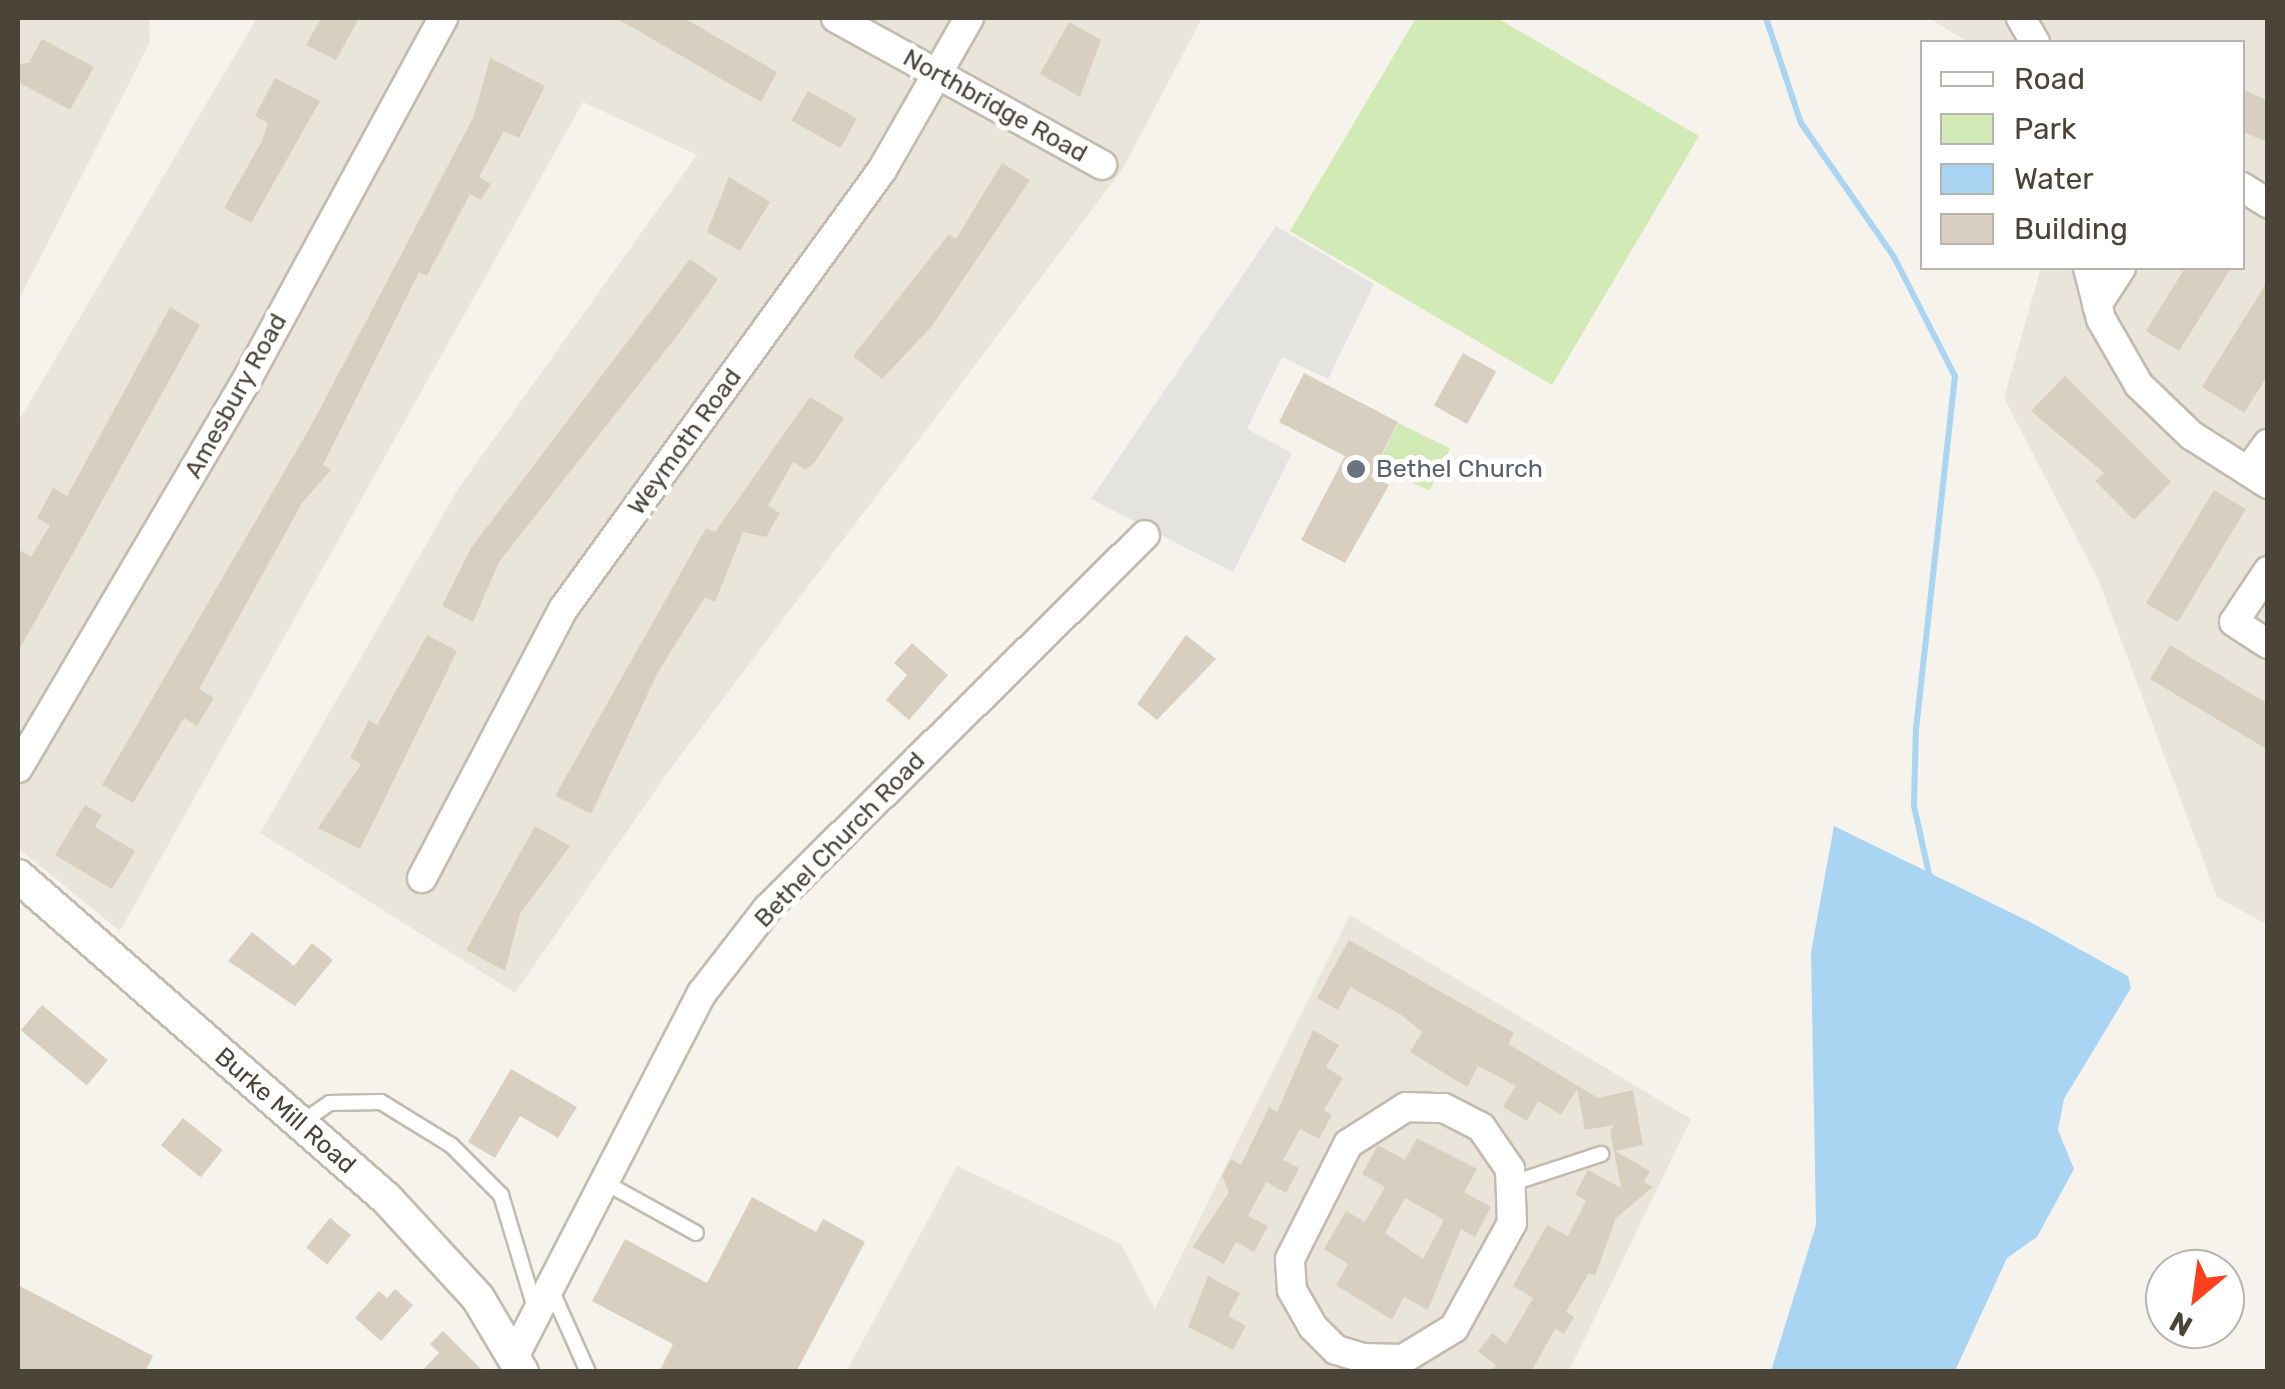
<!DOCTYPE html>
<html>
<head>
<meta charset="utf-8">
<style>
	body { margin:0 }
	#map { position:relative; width:2285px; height:1389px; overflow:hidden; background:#f6f3ec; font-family:Rubik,sans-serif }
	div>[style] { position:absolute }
	.residential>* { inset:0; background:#eae5da }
	.green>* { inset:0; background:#d2eab5; transform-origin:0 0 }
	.parking>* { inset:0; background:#e5e3e0 }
	.water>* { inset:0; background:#a9d4f2 }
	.stream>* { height:6px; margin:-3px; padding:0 3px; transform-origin:3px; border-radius:3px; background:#a9d4f2 }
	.building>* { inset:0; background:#d8cfc1; transform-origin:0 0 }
	.roads { filter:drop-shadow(2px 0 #c2bbae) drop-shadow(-2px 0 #c2bbae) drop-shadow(0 2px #c2bbae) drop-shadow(0 -2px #c2bbae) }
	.service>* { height:14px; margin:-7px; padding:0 7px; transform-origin:7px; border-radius:7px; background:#fff }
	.minor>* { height:28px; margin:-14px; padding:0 14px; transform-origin:14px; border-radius:14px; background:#fff }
	.tertiary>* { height:32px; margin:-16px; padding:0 16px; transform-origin:16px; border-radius:16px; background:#fff }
	.dots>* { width:28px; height:28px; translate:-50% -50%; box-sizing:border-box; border:5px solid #fff; border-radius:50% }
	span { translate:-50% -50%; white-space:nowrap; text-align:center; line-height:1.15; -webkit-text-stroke:10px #fff; paint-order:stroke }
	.street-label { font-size:25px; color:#4b4439 }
	.worship-label { font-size:25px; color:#5b616d }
	.left { translate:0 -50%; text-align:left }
	.frame { position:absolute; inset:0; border:20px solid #4b4439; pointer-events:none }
	.legend { position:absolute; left:1920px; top:40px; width:325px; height:230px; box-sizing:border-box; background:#fff; border:2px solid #b7b4b0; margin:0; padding:12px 18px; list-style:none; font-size:30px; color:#4b4439 }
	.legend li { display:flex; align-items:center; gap:20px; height:50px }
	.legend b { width:50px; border:2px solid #b7b4b0 }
	.north { position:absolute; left:2145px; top:1249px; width:100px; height:100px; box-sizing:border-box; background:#fff; border:2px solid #b7b4b0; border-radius:50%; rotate:209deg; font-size:28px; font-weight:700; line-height:40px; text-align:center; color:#4b4439 }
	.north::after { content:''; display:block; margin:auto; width:35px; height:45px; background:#fc3f1d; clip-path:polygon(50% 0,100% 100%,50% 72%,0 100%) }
</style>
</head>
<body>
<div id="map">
	<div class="residential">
		<i style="clip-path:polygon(18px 18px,149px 18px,150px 42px,18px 301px)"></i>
		<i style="clip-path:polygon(257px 18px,1202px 18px,1122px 170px,668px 772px,515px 993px,260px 833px,458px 489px,697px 155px,583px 102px,120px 931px,18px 848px,18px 422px)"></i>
		<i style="clip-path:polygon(1929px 18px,2267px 18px,2267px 925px,2217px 897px,2099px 581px,2004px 398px,2041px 268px,2242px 268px,2242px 42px,1968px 42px)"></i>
		<i style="clip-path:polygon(1350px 915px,1691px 1119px,1569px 1371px,846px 1372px,957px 1166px,1121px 1244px,1155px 1309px)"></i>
	</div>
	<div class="green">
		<i style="clip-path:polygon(1416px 18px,1497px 18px,1699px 136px,1552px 385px,1290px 231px)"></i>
		<i style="left:1398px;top:423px;width:58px;height:47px;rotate:26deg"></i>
	</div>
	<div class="parking">
		<i style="clip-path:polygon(1276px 226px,1374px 284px,1328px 379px,1282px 357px,1247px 429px,1292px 453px,1233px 572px,1091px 499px)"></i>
	</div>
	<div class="water">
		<i style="clip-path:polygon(1834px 826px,2030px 922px,2128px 976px,2131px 988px,2064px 1099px,2058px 1130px,2074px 1169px,2037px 1237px,2007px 1258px,1955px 1371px,1771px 1371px,1816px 1225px,1811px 952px)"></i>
	</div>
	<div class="stream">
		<i style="left:1766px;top:18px;width:111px;rotate:71.6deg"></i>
		<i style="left:1801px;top:123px;width:163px;rotate:55.2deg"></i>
		<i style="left:1894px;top:257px;width:134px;rotate:62.9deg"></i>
		<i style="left:1955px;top:376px;width:353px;rotate:96.3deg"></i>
		<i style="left:1916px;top:727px;width:79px;rotate:91.5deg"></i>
		<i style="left:1914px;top:806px;width:79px;rotate:77.6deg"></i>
	</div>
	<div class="building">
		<i style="clip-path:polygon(321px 18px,359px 18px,336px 60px,306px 45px)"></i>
		<i style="clip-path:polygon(616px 18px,684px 18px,777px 72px,761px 102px)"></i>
		<i style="clip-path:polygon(1069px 22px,1101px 40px,1080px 97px,1040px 74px)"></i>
		<i style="clip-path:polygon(42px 39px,94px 67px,70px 110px,18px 82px,18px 64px,29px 63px)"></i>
		<i style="clip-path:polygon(490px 58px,545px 86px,519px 138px,504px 131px,479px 177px,491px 184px,481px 200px,470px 194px,427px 276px,419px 272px,323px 465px,331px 470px,302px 503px,199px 689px,214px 698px,197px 726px,184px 718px,133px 803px,102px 785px,312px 424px,474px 116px)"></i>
		<i style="clip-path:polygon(275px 78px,320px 101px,251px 223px,224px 208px,262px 141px,268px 123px,255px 116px)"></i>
		<i style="clip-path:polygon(2242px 89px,2268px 101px,2268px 143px,2242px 131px)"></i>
		<i style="left:808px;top:91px;width:56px;height:34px;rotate:29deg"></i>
		<i style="clip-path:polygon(1002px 163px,1030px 180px,932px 326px,882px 379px,853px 356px,949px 234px,956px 239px)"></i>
		<i style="clip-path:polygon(729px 177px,770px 202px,740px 251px,707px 232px)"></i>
		<i style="clip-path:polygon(690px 259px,718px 279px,680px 332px,499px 562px,473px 622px,442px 606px,471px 548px)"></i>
		<i style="clip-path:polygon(2185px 268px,2231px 268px,2179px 351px,2146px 331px)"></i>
		<i style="clip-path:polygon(2268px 280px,2268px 375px,2244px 413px,2202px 387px)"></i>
		<i style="clip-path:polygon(170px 307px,200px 325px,18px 652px,18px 549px,31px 557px,50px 525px,37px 518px,53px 488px,67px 496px)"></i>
		<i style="left:1463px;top:353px;width:38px;height:60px;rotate:29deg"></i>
		<i style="clip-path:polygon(1304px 373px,1398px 422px,1371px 476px,1389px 485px,1345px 563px,1301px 540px,1345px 456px,1279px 422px)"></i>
		<i style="clip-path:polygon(2065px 376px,2171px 482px,2134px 520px,2095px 481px,2104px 473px,2031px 411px)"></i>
		<i style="clip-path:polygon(810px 397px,844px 418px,815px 462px,806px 470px,793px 462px,768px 506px,780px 513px,766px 537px,743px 532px,715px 602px,705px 597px,658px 672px,591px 814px,555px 796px,706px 528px,715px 532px)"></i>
		<i style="left:2214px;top:490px;width:37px;height:132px;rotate:31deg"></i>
		<i style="clip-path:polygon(427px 635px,457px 651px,360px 849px,318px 828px,361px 764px,350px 758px,369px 720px,377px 725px)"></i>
		<i style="clip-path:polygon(1186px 635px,1216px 659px,1157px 720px,1137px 704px)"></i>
		<i style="clip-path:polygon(912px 643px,948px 675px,909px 720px,886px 700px,907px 675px,894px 663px)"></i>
		<i style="clip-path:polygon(2170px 645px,2268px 704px,2268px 750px,2150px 679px)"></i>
		<i style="clip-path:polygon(85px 805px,102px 815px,95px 827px,135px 851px,112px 889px,55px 855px)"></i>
		<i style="clip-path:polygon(535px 826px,570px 846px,520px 914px,505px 971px,466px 950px)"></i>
		<i style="clip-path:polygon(252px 932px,294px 966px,312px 943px,333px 960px,295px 1006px,228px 961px)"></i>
		<i style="clip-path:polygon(1349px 940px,1514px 1033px,1508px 1044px,1598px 1098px,1633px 1090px,1643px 1145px,1615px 1151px,1650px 1171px,1644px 1182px,1653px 1187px,1616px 1218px,1595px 1276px,1589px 1273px,1566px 1312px,1574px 1317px,1564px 1334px,1555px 1329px,1531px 1372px,1492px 1372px,1496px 1365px,1478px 1352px,1492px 1333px,1506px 1344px,1533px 1298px,1513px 1286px,1547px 1225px,1568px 1236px,1586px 1201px,1575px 1194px,1588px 1170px,1621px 1188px,1610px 1131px,1614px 1125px,1585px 1130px,1577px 1089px,1561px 1115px,1538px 1101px,1527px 1121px,1503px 1107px,1516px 1086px,1478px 1066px,1467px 1087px,1410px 1052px,1422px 1032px,1400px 1014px,1350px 987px,1338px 1010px,1317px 998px)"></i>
		<i style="left:42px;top:1005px;width:86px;height:33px;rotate:40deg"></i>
		<i style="clip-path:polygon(1313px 1030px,1339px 1045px,1326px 1067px,1343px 1078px,1324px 1110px,1332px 1115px,1319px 1139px,1300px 1129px,1283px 1160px,1299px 1168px,1286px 1193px,1266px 1182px,1248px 1216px,1268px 1226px,1254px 1252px,1236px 1242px,1224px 1264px,1193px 1247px,1229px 1192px,1222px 1176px,1231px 1159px,1241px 1165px,1269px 1107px,1277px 1112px)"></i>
		<i style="clip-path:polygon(511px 1069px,577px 1107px,558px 1138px,520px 1116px,495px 1158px,468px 1142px)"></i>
		<i style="left:183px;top:1118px;width:51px;height:35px;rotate:39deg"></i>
		<i style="clip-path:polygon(evenodd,1417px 1138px,1477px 1169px,1464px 1192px,1491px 1207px,1475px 1237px,1461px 1229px,1428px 1310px,1404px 1297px,1392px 1320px,1336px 1285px,1348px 1264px,1324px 1249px,1346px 1211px,1365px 1222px,1385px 1187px,1362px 1174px,1378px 1145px,1405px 1160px,1417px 1138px,1405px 1198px,1444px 1220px,1423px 1259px,1385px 1233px,1405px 1198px)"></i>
		<i style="clip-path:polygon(752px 1197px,816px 1232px,823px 1219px,865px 1242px,796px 1372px,659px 1372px,673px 1344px,592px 1301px,625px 1239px,707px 1283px)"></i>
		<i style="left:330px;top:1218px;width:27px;height:38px;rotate:39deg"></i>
		<i style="clip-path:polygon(1208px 1276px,1240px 1293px,1228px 1316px,1246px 1326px,1233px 1350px,1188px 1327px)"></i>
		<i style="clip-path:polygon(18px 1285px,153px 1356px,145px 1372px,18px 1372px)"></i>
		<i style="clip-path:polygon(395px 1289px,413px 1305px,381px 1341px,355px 1318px,379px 1291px,387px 1298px)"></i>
		<i style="clip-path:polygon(443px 1331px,484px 1372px,421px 1372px,439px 1353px,430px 1344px)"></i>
	</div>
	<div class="roads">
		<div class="service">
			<i style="left:301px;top:1123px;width:35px;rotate:-35deg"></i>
			<i style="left:330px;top:1103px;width:51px;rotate:-1.1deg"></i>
			<i style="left:381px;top:1102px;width:82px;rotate:31.6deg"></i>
			<i style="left:451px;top:1145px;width:71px;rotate:45deg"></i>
			<i style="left:501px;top:1195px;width:122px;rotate:73.3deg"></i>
			<i style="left:604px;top:1182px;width:105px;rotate:29deg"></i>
			<i style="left:1513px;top:1183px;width:93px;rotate:-18.2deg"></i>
			<i style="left:550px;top:1287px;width:93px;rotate:65.9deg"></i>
		</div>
		<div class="minor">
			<i style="left:836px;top:18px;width:304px;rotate:28.9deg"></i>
			<i style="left:2021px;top:18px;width:28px;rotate:60deg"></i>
			<i style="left:2242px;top:187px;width:31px;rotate:32deg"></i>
			<i style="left:2088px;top:268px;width:53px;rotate:75.7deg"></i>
			<i style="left:2101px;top:319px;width:76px;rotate:60.1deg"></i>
			<i style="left:2139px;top:385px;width:72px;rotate:43.9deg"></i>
			<i style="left:2191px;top:435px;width:91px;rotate:32.5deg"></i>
			<i style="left:2097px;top:305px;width:44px;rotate:-57deg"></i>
			<i style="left:2248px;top:471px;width:34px;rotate:-54deg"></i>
			<i style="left:2268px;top:571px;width:61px;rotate:123.7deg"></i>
			<i style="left:2234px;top:622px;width:40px;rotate:32.9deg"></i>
			<i style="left:18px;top:768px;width:447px;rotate:-59.5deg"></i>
			<i style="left:245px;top:383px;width:415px;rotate:-61.5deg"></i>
			<i style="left:422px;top:878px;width:305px;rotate:-62.3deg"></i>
			<i style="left:564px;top:608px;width:541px;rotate:-54.02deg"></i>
			<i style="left:882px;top:170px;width:175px;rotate:-60.2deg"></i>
			<i style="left:1406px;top:1107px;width:38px;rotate:2deg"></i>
			<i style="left:1444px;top:1108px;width:42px;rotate:27.2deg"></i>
			<i style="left:1481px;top:1127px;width:51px;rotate:55.4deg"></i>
			<i style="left:1510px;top:1169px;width:54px;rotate:87.9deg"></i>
			<i style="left:1512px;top:1223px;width:120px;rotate:118.9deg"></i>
			<i style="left:1454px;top:1328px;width:60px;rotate:148.7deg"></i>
			<i style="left:1403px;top:1359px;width:40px;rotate:-178.6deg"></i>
			<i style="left:1363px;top:1358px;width:28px;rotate:-163deg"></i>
			<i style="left:1336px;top:1350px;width:33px;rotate:-135deg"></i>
			<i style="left:1313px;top:1327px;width:43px;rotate:-119.6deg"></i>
			<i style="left:1292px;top:1290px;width:31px;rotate:-94deg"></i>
			<i style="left:1290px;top:1259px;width:129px;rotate:-63.2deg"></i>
			<i style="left:1348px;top:1144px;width:69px;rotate:-32.5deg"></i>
			<i style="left:516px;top:1353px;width:405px;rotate:-62.7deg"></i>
			<i style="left:702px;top:993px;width:108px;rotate:-52.2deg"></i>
			<i style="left:768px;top:908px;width:530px;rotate:-44.69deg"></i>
		</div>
		<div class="tertiary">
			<i style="left:18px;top:876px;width:490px;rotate:41.2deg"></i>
			<i style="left:387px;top:1199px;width:134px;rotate:47.4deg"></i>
			<i style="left:478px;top:1298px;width:86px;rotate:59.3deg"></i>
		</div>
	</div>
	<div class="dots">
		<i style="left:1356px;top:469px;background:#6b7280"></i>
	</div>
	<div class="street-label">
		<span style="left:995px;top:106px;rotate:29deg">Northbridge Road</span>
		<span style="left:236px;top:396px;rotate:-61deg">Amesbury Road</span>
		<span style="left:685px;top:442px;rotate:-54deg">Weymoth Road</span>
		<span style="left:840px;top:840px;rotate:-46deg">Bethel Church Road</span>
		<span style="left:285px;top:1111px;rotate:41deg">Burke Mill Road</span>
	</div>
	<div class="worship-label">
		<span class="left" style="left:1376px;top:469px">Bethel Church</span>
	</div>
	<div class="frame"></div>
	<ul class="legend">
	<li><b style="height:12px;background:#fff"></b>Road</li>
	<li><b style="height:28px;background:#d2eab5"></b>Park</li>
	<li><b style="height:28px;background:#a9d4f2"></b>Water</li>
	<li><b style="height:28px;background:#d8cfc1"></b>Building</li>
	</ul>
	<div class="north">N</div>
</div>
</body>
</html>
